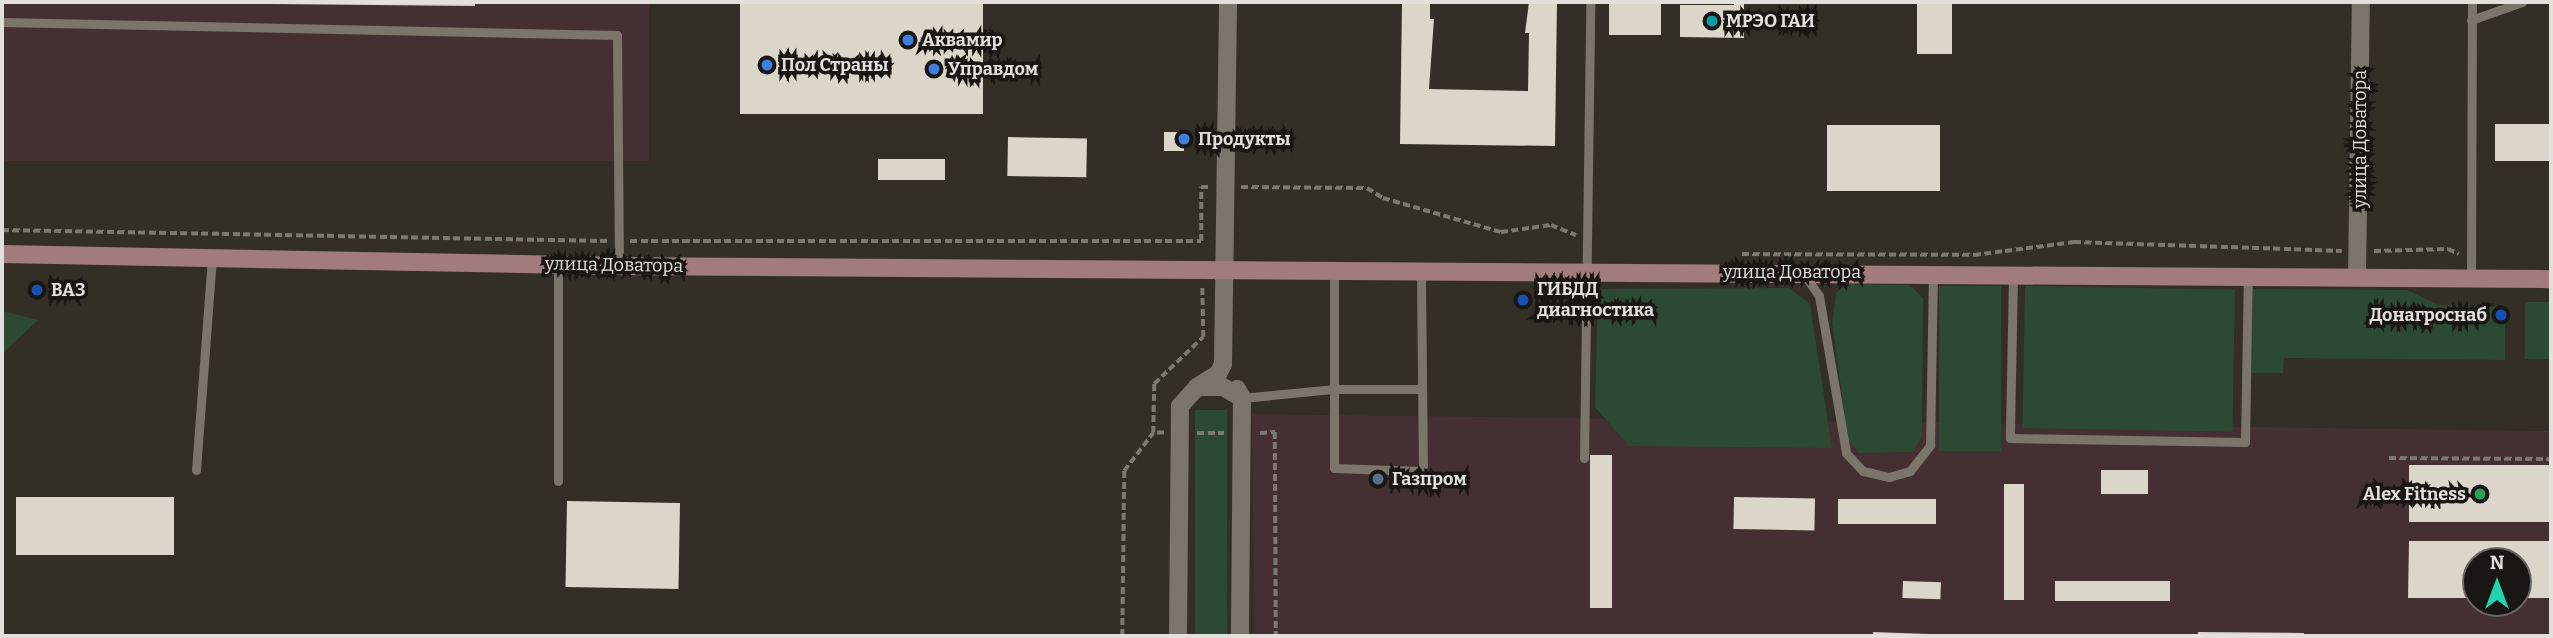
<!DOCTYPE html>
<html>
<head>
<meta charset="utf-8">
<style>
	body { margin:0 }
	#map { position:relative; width:2553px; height:638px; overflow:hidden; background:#332e26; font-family:Bitter,serif }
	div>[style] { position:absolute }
	.commercial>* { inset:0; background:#443031; transform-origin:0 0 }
	.green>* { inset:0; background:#2b4933; transform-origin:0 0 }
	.building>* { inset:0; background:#dbd5ca; transform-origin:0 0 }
	.path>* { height:3.5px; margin-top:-1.75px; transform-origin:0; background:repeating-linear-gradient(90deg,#7d7972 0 7px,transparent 0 10.5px) }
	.lane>* { height:9px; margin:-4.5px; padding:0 4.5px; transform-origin:4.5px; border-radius:4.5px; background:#7b756c }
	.street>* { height:18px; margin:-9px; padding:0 9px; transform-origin:9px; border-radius:9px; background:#7b756c }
	.secondary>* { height:18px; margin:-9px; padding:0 9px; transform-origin:9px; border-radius:9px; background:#a27b7c }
	.dots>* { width:19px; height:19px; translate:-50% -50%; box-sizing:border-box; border:4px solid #191613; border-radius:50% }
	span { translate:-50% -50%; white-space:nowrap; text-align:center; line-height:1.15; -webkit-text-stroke:7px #191613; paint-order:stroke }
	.poi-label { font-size:18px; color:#e3e0db; font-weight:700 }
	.left { translate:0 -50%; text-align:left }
	.right { translate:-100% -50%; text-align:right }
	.street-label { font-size:18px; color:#e3e0db }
	.frame { position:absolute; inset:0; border:4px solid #e3e0db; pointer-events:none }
	.north { position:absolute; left:2462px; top:547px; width:70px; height:70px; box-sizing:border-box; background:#191613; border:2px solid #6a6763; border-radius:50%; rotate:0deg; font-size:19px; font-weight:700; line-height:28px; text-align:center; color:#e3e0db }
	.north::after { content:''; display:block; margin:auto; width:24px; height:32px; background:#23d5af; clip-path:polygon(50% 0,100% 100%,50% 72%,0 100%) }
</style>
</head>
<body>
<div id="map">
	<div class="commercial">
		<i style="left:2px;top:2px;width:647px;height:159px"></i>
		<i style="clip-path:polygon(evenodd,1252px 414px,2551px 431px,2551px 636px,1254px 636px,1252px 414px,2476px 561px,2518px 561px,2518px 603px,2476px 603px,2476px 561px)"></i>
	</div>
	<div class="green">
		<i style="clip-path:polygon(1846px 284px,1910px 285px,1923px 298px,1922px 436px,1913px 452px,1859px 453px,1848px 439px,1832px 323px,1836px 293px)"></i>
		<i style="left:1939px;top:286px;width:62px;height:165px"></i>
		<i style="left:2025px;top:286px;width:210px;height:142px;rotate:1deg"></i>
		<i style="clip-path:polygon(1789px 288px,1810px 304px,1832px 448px,1629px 446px,1595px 407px,1598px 289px)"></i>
		<i style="clip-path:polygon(2253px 289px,2407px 290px,2439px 305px,2505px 307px,2505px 360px,2284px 358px,2283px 373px,2252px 373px)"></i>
		<i style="left:2525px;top:302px;width:26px;height:57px"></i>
		<i style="clip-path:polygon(2px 311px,38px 320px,2px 354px)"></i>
		<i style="left:1195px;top:410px;width:32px;height:226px"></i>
	</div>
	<div class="building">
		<i style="clip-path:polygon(273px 2px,475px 2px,475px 6px,273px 4px)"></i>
		<i style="left:740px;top:2px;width:243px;height:112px"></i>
		<i style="clip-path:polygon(1402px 2px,1430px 2px,1430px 19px,1434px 19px,1429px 89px,1528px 91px,1529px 33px,1525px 33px,1529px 2px,1557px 2px,1555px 146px,1400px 144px)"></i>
		<i style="left:1609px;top:2px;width:52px;height:33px"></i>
		<i style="clip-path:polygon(1734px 2px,1744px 2px,1744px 38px,1680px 37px,1680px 5px,1734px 5px)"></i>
		<i style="left:1917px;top:2px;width:35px;height:52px"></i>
		<i style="left:2495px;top:124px;width:56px;height:37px"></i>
		<i style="left:1827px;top:125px;width:113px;height:66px"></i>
		<i style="left:1164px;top:132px;width:20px;height:19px"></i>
		<i style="left:1008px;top:137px;width:79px;height:39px;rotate:1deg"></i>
		<i style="left:945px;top:159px;width:21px;height:67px;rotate:90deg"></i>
		<i style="left:1590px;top:455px;width:22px;height:153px"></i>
		<i style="left:2409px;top:465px;width:142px;height:57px"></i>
		<i style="left:2101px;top:470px;width:47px;height:24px"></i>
		<i style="left:2004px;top:484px;width:20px;height:116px"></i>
		<i style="left:174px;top:497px;width:58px;height:158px;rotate:90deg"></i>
		<i style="left:1734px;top:497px;width:81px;height:32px;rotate:1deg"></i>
		<i style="left:1936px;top:499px;width:25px;height:98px;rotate:90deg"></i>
		<i style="left:567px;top:501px;width:113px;height:86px;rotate:1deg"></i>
		<i style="clip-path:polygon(2409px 541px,2551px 541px,2551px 598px,2518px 598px,2518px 561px,2476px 561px,2476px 598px,2408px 598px)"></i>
		<i style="left:1903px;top:581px;width:38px;height:17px;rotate:2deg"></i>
		<i style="left:2055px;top:581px;width:115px;height:20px"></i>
		<i style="clip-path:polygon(1873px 632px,1929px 634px,1929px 636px,1873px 636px)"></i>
		<i style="clip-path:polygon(2198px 632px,2304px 633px,2304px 636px,2198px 636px)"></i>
	</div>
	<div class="path">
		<i style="left:1241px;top:187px;width:126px;rotate:0.5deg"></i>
		<i style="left:1367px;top:188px;width:19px;rotate:32deg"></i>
		<i style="left:1383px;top:198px;width:123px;rotate:16.1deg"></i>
		<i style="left:1501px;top:232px;width:50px;rotate:-8deg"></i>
		<i style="left:1551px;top:225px;width:27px;rotate:22deg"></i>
		<i style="left:2px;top:230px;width:606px;rotate:1.04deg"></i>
		<i style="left:630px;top:241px;width:571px"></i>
		<i style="left:1201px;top:241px;width:54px;rotate:-90deg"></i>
		<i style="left:1201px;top:187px;width:7px"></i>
		<i style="left:2374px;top:251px;width:74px;rotate:-1.5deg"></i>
		<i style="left:2448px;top:249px;width:12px;rotate:24deg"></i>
		<i style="left:1742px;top:254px;width:232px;rotate:0.2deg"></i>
		<i style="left:1974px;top:255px;width:101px;rotate:-7.4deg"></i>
		<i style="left:2074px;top:242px;width:268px;rotate:1.9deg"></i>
		<i style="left:1164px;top:433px;width:11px;rotate:180deg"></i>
		<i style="left:1153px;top:433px;width:49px;rotate:-88.8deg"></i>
		<i style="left:1154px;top:384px;width:68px;rotate:-43.8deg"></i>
		<i style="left:1203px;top:337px;width:52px;rotate:-91.1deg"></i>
		<i style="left:1197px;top:433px;width:27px"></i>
		<i style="left:1260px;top:433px;width:15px;rotate:-4deg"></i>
		<i style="left:1275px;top:432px;width:204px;rotate:89.7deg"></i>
		<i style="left:2389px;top:458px;width:162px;rotate:0.4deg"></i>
		<i style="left:1122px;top:636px;width:165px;rotate:-89.3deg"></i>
		<i style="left:1124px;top:471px;width:48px;rotate:-52.7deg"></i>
	</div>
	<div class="lane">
		<i style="left:2471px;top:20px;width:54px;rotate:-19.4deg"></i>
		<i style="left:2px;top:22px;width:615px;rotate:1.21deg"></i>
		<i style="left:617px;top:35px;width:231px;rotate:89.5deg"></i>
		<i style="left:1334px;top:270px;width:198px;rotate:90deg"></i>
		<i style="left:1334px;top:468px;width:89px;rotate:1.9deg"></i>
		<i style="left:1423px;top:471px;width:200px;rotate:-90.6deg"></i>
		<i style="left:1803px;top:273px;width:28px;rotate:55deg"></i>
		<i style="left:1819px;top:296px;width:159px;rotate:80.2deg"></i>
		<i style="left:1846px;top:453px;width:25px;rotate:47deg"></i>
		<i style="left:1863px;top:471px;width:27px;rotate:13deg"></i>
		<i style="left:1889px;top:477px;width:22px;rotate:-16deg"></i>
		<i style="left:1910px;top:471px;width:33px;rotate:-52deg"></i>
		<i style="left:1930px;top:445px;width:171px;rotate:-89deg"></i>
		<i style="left:2013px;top:275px;width:163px;rotate:91.1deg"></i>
		<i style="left:2010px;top:438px;width:235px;rotate:1deg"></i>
		<i style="left:2245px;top:442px;width:166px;rotate:-89deg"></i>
		<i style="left:2471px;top:278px;width:276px;rotate:-89.8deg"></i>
		<i style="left:1242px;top:398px;width:91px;rotate:-5.6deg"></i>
		<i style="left:1333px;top:389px;width:89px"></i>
		<i style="left:1584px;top:458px;width:456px;rotate:-89.2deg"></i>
		<i style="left:196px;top:470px;width:213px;rotate:-85.7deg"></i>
		<i style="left:558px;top:481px;width:216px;rotate:-90deg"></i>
	</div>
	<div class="street">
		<i style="left:2357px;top:277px;width:275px;rotate:-89.2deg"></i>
		<i style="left:1197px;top:387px;width:25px;rotate:-32deg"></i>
		<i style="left:1218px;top:374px;width:11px;rotate:-63deg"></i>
		<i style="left:1223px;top:364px;width:362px;rotate:-89.2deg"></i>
		<i style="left:1237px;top:389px;width:10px;rotate:61deg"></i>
		<i style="left:1242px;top:398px;width:238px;rotate:90.5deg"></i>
		<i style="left:1178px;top:636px;width:230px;rotate:-89.5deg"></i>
		<i style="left:1180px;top:406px;width:25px;rotate:-48deg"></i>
		<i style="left:1197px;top:387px;width:26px"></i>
		<i style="left:1223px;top:387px;width:22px;rotate:30deg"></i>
	</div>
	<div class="secondary">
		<i style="left:2px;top:254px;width:617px;rotate:1.11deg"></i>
		<i style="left:619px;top:266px;width:1932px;rotate:0.39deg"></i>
	</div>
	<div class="dots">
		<i style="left:1712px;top:21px;background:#0f9aa8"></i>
		<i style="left:908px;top:40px;background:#3f7fe0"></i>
		<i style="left:767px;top:65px;background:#3f7fe0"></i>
		<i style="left:934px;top:69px;background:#3f7fe0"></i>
		<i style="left:1184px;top:139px;background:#3f7fe0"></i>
		<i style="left:37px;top:290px;background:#1a4fb4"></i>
		<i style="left:1523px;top:300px;background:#1a4fb4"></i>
		<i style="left:2501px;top:315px;background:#1a4fb4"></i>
		<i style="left:1378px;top:479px;background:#5c6f8a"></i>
		<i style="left:2480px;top:494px;background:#2e9e5b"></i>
	</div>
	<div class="poi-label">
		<span class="left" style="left:1726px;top:21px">МРЭО ГАИ</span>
		<span class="left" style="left:922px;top:40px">Аквамир</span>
		<span class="left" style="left:781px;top:65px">Пол Страны</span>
		<span class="left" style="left:948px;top:69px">Управдом</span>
		<span class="left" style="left:1198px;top:139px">Продукты</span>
		<span class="left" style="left:51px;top:290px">ВАЗ</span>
		<span class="left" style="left:1537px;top:300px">ГИБДД<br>диагностика</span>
		<span class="right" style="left:2487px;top:315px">Донагроснаб</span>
		<span class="left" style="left:1392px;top:479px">Газпром</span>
		<span class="right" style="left:2466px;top:494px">Alex Fitness</span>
	</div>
	<div class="street-label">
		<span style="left:2360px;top:139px;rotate:-90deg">улица Доватора</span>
		<span style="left:614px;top:265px;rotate:1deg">улица Доватора</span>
		<span style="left:1792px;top:272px">улица Доватора</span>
	</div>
	<div class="frame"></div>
	<div class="north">N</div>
</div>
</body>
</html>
